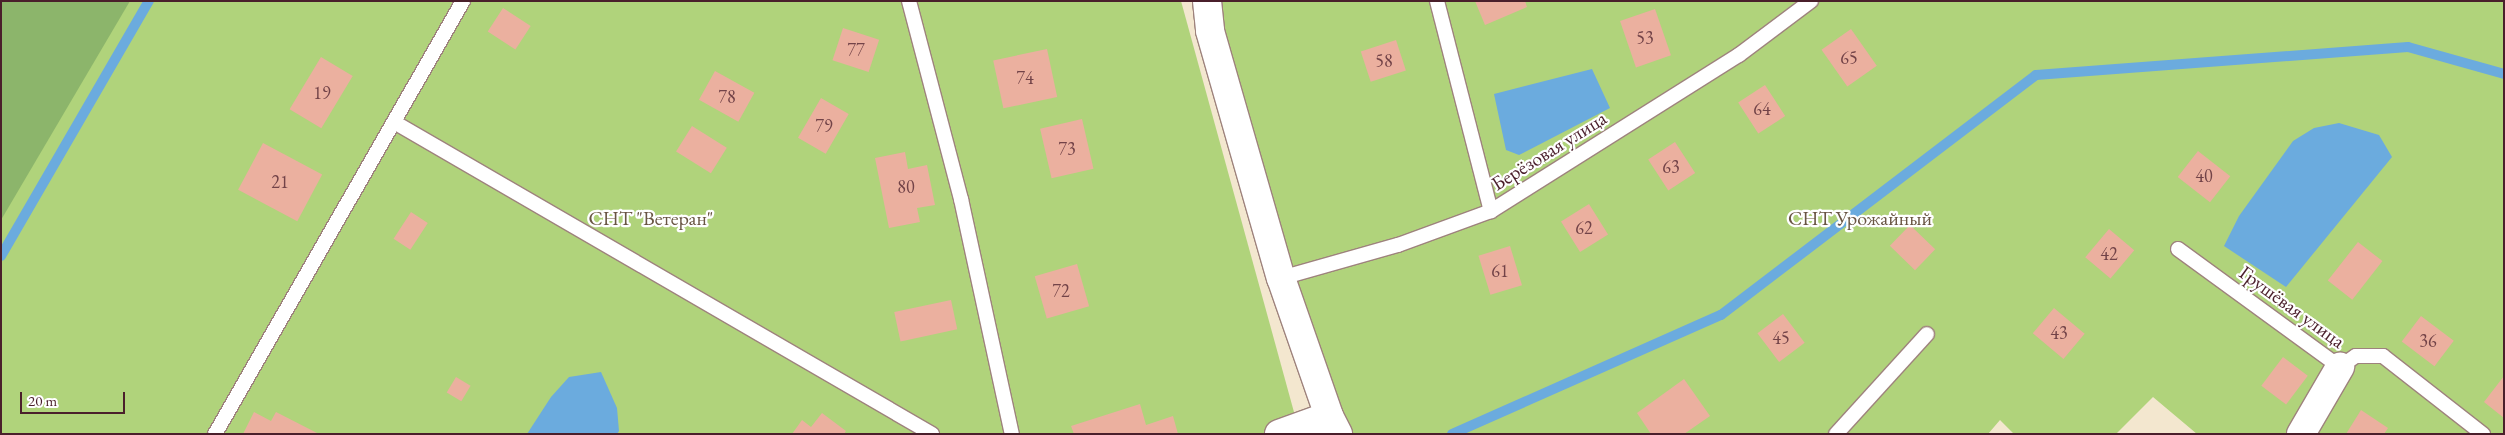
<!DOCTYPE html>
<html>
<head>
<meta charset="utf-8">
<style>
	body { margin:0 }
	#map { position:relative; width:2505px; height:435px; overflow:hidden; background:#f3e7cf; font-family:"EB Garamond",serif }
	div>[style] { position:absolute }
	.green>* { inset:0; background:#b0d37b }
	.forest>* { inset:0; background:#8cb56b }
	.water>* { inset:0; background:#6babde }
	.stream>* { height:10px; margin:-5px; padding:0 5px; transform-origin:5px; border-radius:5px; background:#6babde }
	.building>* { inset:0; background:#ebb09f; transform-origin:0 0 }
	.roads { filter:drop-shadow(1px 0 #9e837d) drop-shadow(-1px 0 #9e837d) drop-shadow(0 1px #9e837d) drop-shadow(0 -1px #9e837d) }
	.lane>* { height:14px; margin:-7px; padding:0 7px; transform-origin:7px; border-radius:7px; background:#fff }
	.street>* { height:28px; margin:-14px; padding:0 14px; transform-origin:14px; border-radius:14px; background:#fff }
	span { translate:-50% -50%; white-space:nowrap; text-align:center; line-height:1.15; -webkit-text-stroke:4.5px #fff; paint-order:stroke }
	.number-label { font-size:18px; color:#724348 }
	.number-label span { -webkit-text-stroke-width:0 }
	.street-label { font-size:20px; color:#4a1f2b }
	.park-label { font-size:20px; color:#695543 }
	.frame { position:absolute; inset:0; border:2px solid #4a1f2b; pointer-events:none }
	.scale { position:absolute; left:20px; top:392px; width:105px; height:22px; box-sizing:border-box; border:2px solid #4a1f2b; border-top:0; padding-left:6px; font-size:15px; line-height:18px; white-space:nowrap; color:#4a1f2b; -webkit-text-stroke:4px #fff; paint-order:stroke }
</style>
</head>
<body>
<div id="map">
	<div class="green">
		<i style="clip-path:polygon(123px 1px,1181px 1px,1300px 434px,1px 434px,1px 211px)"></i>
		<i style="clip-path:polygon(1217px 1px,2504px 1px,2504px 434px,2197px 434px,2153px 397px,2116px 434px,2014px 434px,2000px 420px,1988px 434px,1346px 434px,1287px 265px,1220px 30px)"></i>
	</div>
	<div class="forest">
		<i style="clip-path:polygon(1px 1px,130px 1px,1px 220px)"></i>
	</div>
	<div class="water">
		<i style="clip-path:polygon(1592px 69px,1610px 108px,1519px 155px,1506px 150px,1494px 94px)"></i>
		<i style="clip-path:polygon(2339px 123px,2379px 135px,2392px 157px,2286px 287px,2224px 246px,2239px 216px,2293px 141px,2314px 128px)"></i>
		<i style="clip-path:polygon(601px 372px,617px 408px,619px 431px,617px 434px,527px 434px,551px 397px,569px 377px)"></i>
	</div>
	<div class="stream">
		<i style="left:1px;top:256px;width:295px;rotate:-59.9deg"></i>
		<i style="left:1452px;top:434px;width:294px;rotate:-23.9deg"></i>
		<i style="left:1721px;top:315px;width:396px;rotate:-37.3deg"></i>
		<i style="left:2036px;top:75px;width:373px;rotate:-4.3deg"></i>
		<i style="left:2408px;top:47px;width:100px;rotate:15.7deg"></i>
	</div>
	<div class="building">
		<i style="clip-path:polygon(1475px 1px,1525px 1px,1527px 7px,1485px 25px)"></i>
		<i style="left:503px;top:8px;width:33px;height:28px;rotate:33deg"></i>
		<i style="left:1655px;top:9px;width:49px;height:37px;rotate:71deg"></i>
		<i style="left:843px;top:28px;width:38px;height:34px;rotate:18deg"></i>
		<i style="left:1851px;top:29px;width:45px;height:36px;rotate:55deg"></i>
		<i style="left:1396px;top:40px;width:32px;height:37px;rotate:72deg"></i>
		<i style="left:1047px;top:49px;width:49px;height:55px;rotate:78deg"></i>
		<i style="left:321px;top:57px;width:37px;height:61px;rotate:31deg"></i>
		<i style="left:715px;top:71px;width:45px;height:33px;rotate:29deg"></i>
		<i style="left:1765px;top:85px;width:37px;height:32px;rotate:57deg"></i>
		<i style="left:821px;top:98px;width:32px;height:46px;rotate:30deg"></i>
		<i style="left:1082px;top:119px;width:51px;height:43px;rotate:77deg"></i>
		<i style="left:692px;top:126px;width:41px;height:30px;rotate:32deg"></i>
		<i style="left:1675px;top:142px;width:37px;height:32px;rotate:57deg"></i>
		<i style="left:263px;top:143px;width:67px;height:53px;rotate:28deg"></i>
		<i style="left:2198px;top:151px;width:41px;height:33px;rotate:38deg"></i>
		<i style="clip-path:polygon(905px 152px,908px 169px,927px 165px,935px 205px,917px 208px,920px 222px,889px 228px,875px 158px)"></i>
		<i style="left:1589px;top:204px;width:36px;height:33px;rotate:58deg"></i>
		<i style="left:411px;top:212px;width:20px;height:32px;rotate:33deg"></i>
		<i style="left:1910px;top:225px;width:35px;height:29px;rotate:44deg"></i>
		<i style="left:2109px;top:229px;width:33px;height:37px;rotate:40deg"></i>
		<i style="left:2358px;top:242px;width:31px;height:49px;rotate:38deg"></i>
		<i style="left:1510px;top:246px;width:41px;height:33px;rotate:73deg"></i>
		<i style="left:1077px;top:264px;width:44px;height:44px;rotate:74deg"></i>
		<i style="left:951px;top:300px;width:30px;height:58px;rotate:78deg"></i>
		<i style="left:2054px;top:308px;width:40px;height:33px;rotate:40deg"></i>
		<i style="left:1783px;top:314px;width:36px;height:32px;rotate:53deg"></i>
		<i style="left:2421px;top:316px;width:41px;height:32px;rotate:37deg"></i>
		<i style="left:2283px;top:357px;width:31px;height:36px;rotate:37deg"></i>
		<i style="clip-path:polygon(2504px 376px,2504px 418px,2484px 402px)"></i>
		<i style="left:456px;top:377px;width:17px;height:18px;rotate:31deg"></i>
		<i style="clip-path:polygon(1684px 379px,1710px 416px,1684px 434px,1651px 434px,1637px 413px)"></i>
		<i style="clip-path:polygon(1140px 404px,1146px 425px,1173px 416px,1178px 434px,1074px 434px,1071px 426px)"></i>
		<i style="clip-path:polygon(2361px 410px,2388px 428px,2384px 434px,2346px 434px)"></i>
		<i style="clip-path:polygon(254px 412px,271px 421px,276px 412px,319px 434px,243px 434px)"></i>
		<i style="clip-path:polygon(822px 413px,846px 431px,844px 434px,792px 434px,802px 420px,811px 427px)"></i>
	</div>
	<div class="roads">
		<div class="lane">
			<i style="left:909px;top:1px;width:205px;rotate:75.3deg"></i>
			<i style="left:961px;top:199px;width:240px;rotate:77.8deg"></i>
			<i style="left:1437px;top:1px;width:217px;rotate:75.6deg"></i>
			<i style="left:394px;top:122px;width:622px;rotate:30.11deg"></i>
			<i style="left:2178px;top:249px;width:200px;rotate:36.1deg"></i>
			<i style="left:2340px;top:367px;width:19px;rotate:-35deg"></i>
			<i style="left:2356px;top:356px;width:27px"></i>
			<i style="left:2383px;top:356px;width:127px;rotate:38deg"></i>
			<i style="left:1281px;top:278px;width:122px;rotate:-15.8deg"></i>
			<i style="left:1398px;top:245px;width:99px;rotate:-20.1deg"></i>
			<i style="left:1491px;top:211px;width:293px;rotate:-32.2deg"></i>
			<i style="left:1739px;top:55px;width:90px;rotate:-36.9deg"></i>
			<i style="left:215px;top:434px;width:499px;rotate:-60.2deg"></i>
			<i style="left:1836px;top:434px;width:135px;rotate:-47.7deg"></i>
		</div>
		<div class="street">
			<i style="left:1207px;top:1px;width:30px;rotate:84deg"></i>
			<i style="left:1210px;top:31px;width:257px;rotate:74deg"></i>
			<i style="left:1281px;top:278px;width:146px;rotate:70.8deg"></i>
			<i style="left:1329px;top:416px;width:20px;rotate:63deg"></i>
			<i style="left:1279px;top:434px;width:53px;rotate:-19.8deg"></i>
			<i style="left:2301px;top:434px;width:78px;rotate:-59.8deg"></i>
		</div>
	</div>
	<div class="number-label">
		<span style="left:1645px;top:38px">53</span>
		<span style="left:856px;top:50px">77</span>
		<span style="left:1849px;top:58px">65</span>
		<span style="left:1384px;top:61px">58</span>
		<span style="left:1025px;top:78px">74</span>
		<span style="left:322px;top:93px">19</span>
		<span style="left:727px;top:97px">78</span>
		<span style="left:1762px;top:109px">64</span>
		<span style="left:824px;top:126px">79</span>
		<span style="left:1067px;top:149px">73</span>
		<span style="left:1671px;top:167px">63</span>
		<span style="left:2204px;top:176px">40</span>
		<span style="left:280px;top:182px">21</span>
		<span style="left:906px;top:187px">80</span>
		<span style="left:1584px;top:228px">62</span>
		<span style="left:2109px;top:254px">42</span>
		<span style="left:1500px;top:271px">61</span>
		<span style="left:1061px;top:291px">72</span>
		<span style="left:2059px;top:333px">43</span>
		<span style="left:1781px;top:338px">45</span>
		<span style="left:2428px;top:341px">36</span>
	</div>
	<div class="street-label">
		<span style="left:1549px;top:151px;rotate:-32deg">Берёзовая улица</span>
		<span style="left:2292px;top:307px;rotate:36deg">Грушёвая улица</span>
	</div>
	<div class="park-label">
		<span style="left:651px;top:218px">СНТ "Ветеран"</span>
		<span style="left:1860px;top:218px">СНТ Урожайный</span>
	</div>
	<div class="frame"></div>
	<div class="scale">20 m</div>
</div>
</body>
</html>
